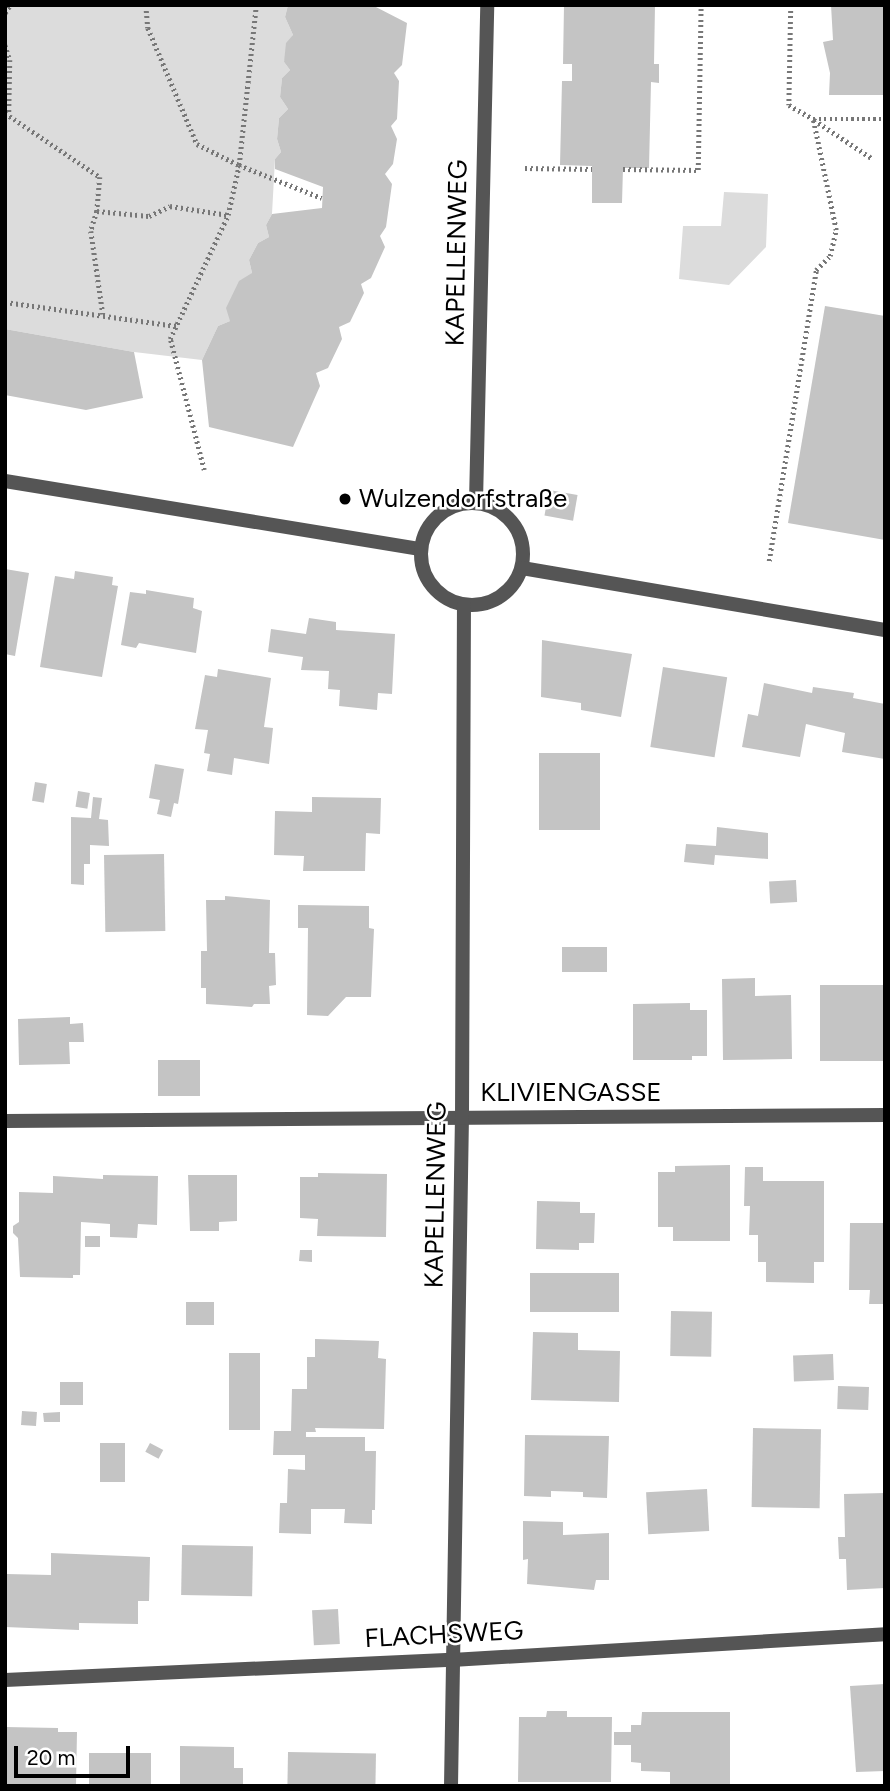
<!DOCTYPE html>
<html>
<head>
<meta charset="utf-8">
<style>
	body { margin:0 }
	#map { position:relative; width:890px; height:1791px; overflow:hidden; background:#fff; font-family:Figtree,sans-serif }
	div>[style] { position:absolute }
	.green>* { inset:0; background:#dcdcdc }
	.building>* { inset:0; background:#c4c4c4; transform-origin:0 0 }
	.path>* { height:4.5px; margin-top:-2.25px; transform-origin:0; background:repeating-linear-gradient(90deg,#777 0 2px,transparent 0 5.5px) }
	.minor>* { height:14px; margin:-7px; padding:0 7px; transform-origin:7px; border-radius:7px; background:#555 }
	.minor>.ring { margin:-7px; padding:0; box-sizing:content-box; background:none; border:14px solid #555; border-radius:50% }
	.dots>* { width:19px; height:19px; translate:-50% -50%; box-sizing:border-box; border:4px solid #fff; border-radius:50% }
	span { translate:-50% -50%; white-space:nowrap; text-align:center; line-height:1.15; -webkit-text-stroke:5px #fff; paint-order:stroke }
	.street-label { font-size:26px; color:#000 }
	.poi-label { font-size:26px; color:#000 }
	.left { translate:0 -50%; text-align:left }
	.frame { position:absolute; inset:0; border:7px solid #000; pointer-events:none }
	.scale { position:absolute; left:14px; top:1746px; width:116px; height:32px; box-sizing:border-box; border:4px solid #000; border-top:0; padding-left:9px; font-size:21px; line-height:24px; white-space:nowrap; color:#000; -webkit-text-stroke:5px #fff; paint-order:stroke }
</style>
</head>
<body>
<div id="map">
	<div class="green">
		<i style="clip-path:polygon(5px 5px,288px 5px,285px 17px,293px 35px,284px 62px,290px 70px,282px 78px,280px 97px,288px 109px,279px 118px,277px 139px,281px 152px,275px 159px,272px 214px,266px 225px,269px 237px,258px 243px,249px 260px,252px 273px,230px 321px,218px 326px,202px 360px,134px 352px,5px 329px)"></i>
		<i style="clip-path:polygon(724px 192px,768px 194px,766px 247px,729px 285px,679px 279px,683px 226px,721px 226px)"></i>
	</div>
	<div class="building">
		<i style="clip-path:polygon(288px 5px,372px 5px,407px 23px,402px 65px,394px 73px,399px 81px,397px 119px,391px 126px,397px 139px,393px 164px,385px 174px,392px 184px,386px 227px,380px 236px,385px 247px,371px 278px,361px 284px,364px 293px,350px 322px,339px 327px,342px 339px,328px 368px,316px 373px,320px 386px,293px 447px,209px 427px,202px 360px,218px 326px,230px 321px,226px 308px,239px 281px,252px 273px,249px 260px,258px 243px,269px 237px,266px 225px,272px 214px,322px 208px,323px 187px,275px 169px,275px 159px,281px 152px,277px 139px,279px 118px,288px 109px,280px 97px,282px 78px,290px 70px,284px 62px,286px 43px,293px 35px,285px 17px)"></i>
		<i style="clip-path:polygon(564px 5px,655px 5px,654px 64px,659px 64px,659px 83px,651px 82px,649px 168px,623px 168px,622px 203px,592px 203px,592px 166px,560px 165px,562px 81px,572px 81px,572px 64px,563px 64px)"></i>
		<i style="clip-path:polygon(831px 5px,885px 5px,885px 95px,829px 95px,830px 73px,823px 42px,833px 40px)"></i>
		<i style="clip-path:polygon(825px 306px,885px 316px,885px 540px,788px 523px)"></i>
		<i style="clip-path:polygon(5px 329px,134px 352px,143px 398px,86px 410px,5px 395px)"></i>
		<i style="left:549px;top:490px;width:29px;height:26px;rotate:10deg"></i>
		<i style="clip-path:polygon(5px 569px,29px 573px,15px 656px,5px 654px)"></i>
		<i style="clip-path:polygon(75px 571px,113px 577px,112px 585px,118px 586px,102px 677px,40px 667px,55px 576px,74px 579px)"></i>
		<i style="clip-path:polygon(146px 590px,194px 598px,193px 608px,202px 611px,196px 653px,139px 643px,136px 648px,121px 645px,130px 592px,146px 594px)"></i>
		<i style="clip-path:polygon(309px 618px,336px 622px,336px 630px,395px 634px,392px 694px,378px 693px,377px 710px,339px 706px,340px 690px,328px 689px,329px 671px,301px 670px,303px 657px,268px 652px,271px 629px,306px 634px)"></i>
		<i style="clip-path:polygon(542px 640px,632px 654px,621px 717px,581px 710px,581px 703px,541px 697px)"></i>
		<i style="left:663px;top:667px;width:65px;height:81px;rotate:9deg"></i>
		<i style="clip-path:polygon(218px 669px,271px 678px,264px 727px,273px 728px,269px 764px,234px 758px,232px 775px,207px 771px,210px 754px,204px 753px,208px 730px,195px 729px,205px 675px,217px 677px)"></i>
		<i style="clip-path:polygon(764px 683px,812px 693px,813px 687px,854px 693px,853px 698px,885px 704px,885px 759px,842px 752px,845px 733px,806px 724px,800px 757px,742px 747px,748px 714px,758px 716px)"></i>
		<i style="left:539px;top:753px;width:61px;height:77px"></i>
		<i style="clip-path:polygon(155px 764px,184px 769px,178px 804px,174px 803px,171px 817px,157px 814px,160px 800px,149px 798px)"></i>
		<i style="left:35px;top:782px;width:12px;height:19px;rotate:9deg"></i>
		<i style="left:78px;top:791px;width:12px;height:16px;rotate:9deg"></i>
		<i style="clip-path:polygon(93px 797px,102px 798px,99px 819px,108px 820px,109px 846px,90px 845px,90px 864px,84px 864px,84px 885px,71px 884px,71px 817px,91px 818px)"></i>
		<i style="clip-path:polygon(312px 797px,381px 798px,380px 834px,366px 833px,365px 871px,303px 871px,304px 856px,274px 855px,275px 811px,312px 812px)"></i>
		<i style="clip-path:polygon(717px 827px,768px 833px,768px 859px,715px 855px,714px 865px,684px 862px,686px 844px,716px 846px)"></i>
		<i style="left:164px;top:854px;width:77px;height:60px;rotate:89deg"></i>
		<i style="left:796px;top:880px;width:22px;height:27px;rotate:87deg"></i>
		<i style="clip-path:polygon(225px 896px,270px 900px,269px 953px,275px 953px,276px 985px,269px 986px,270px 1004px,254px 1004px,252px 1007px,206px 1004px,206px 988px,201px 988px,201px 951px,207px 951px,206px 900px,225px 900px)"></i>
		<i style="clip-path:polygon(298px 905px,369px 906px,369px 928px,374px 929px,371px 997px,346px 997px,328px 1016px,307px 1015px,308px 928px,298px 928px)"></i>
		<i style="left:607px;top:947px;width:25px;height:45px;rotate:90deg"></i>
		<i style="clip-path:polygon(755px 978px,755px 996px,791px 995px,792px 1059px,723px 1060px,722px 979px)"></i>
		<i style="left:820px;top:985px;width:65px;height:76px"></i>
		<i style="clip-path:polygon(690px 1003px,690px 1010px,707px 1010px,707px 1056px,692px 1056px,692px 1060px,633px 1060px,633px 1004px)"></i>
		<i style="clip-path:polygon(70px 1017px,70px 1024px,83px 1023px,84px 1042px,69px 1042px,70px 1064px,19px 1065px,18px 1019px)"></i>
		<i style="left:158px;top:1060px;width:42px;height:36px"></i>
		<i style="clip-path:polygon(730px 1165px,730px 1241px,673px 1241px,673px 1227px,658px 1227px,658px 1172px,675px 1172px,675px 1166px)"></i>
		<i style="clip-path:polygon(745px 1167px,763px 1167px,763px 1181px,824px 1181px,824px 1262px,814px 1262px,814px 1283px,766px 1282px,766px 1262px,758px 1262px,758px 1235px,749px 1235px,750px 1206px,744px 1206px)"></i>
		<i style="clip-path:polygon(318px 1173px,387px 1174px,386px 1237px,317px 1236px,318px 1219px,300px 1218px,300px 1177px,318px 1177px)"></i>
		<i style="clip-path:polygon(103px 1175px,158px 1176px,157px 1225px,138px 1224px,137px 1238px,110px 1237px,110px 1224px,81px 1222px,80px 1275px,73px 1275px,73px 1278px,20px 1277px,18px 1238px,13px 1233px,13px 1226px,19px 1222px,19px 1192px,53px 1193px,53px 1176px,103px 1179px)"></i>
		<i style="clip-path:polygon(188px 1175px,237px 1175px,237px 1221px,219px 1222px,219px 1231px,190px 1231px)"></i>
		<i style="clip-path:polygon(537px 1201px,580px 1202px,580px 1213px,595px 1213px,594px 1243px,579px 1243px,579px 1250px,536px 1249px)"></i>
		<i style="clip-path:polygon(850px 1223px,885px 1223px,885px 1304px,869px 1304px,870px 1290px,849px 1290px)"></i>
		<i style="left:85px;top:1236px;width:15px;height:11px"></i>
		<i style="clip-path:polygon(300px 1250px,312px 1250px,312px 1262px,299px 1261px)"></i>
		<i style="left:530px;top:1273px;width:89px;height:39px"></i>
		<i style="left:186px;top:1302px;width:28px;height:23px"></i>
		<i style="left:671px;top:1311px;width:41px;height:45px;rotate:1deg"></i>
		<i style="clip-path:polygon(533px 1332px,578px 1333px,578px 1350px,620px 1351px,619px 1402px,531px 1400px)"></i>
		<i style="clip-path:polygon(315px 1339px,379px 1341px,378px 1358px,386px 1359px,384px 1429px,315px 1428px,316px 1432px,306px 1432px,306px 1437px,365px 1437px,365px 1451px,376px 1451px,375px 1510px,372px 1510px,372px 1524px,344px 1523px,345px 1509px,311px 1509px,311px 1534px,279px 1533px,280px 1503px,287px 1503px,288px 1469px,305px 1470px,305px 1455px,273px 1455px,274px 1431px,291px 1431px,292px 1389px,307px 1389px,307px 1357px,315px 1357px)"></i>
		<i style="left:229px;top:1353px;width:31px;height:77px"></i>
		<i style="left:833px;top:1354px;width:26px;height:40px;rotate:88deg"></i>
		<i style="left:60px;top:1382px;width:23px;height:23px"></i>
		<i style="left:838px;top:1386px;width:31px;height:23px;rotate:2deg"></i>
		<i style="left:22px;top:1411px;width:15px;height:14px;rotate:4deg"></i>
		<i style="clip-path:polygon(60px 1412px,60px 1422px,44px 1422px,43px 1413px)"></i>
		<i style="left:753px;top:1428px;width:68px;height:79px;rotate:1deg"></i>
		<i style="clip-path:polygon(525px 1435px,609px 1436px,607px 1498px,583px 1497px,583px 1492px,551px 1491px,551px 1497px,524px 1496px)"></i>
		<i style="left:100px;top:1443px;width:25px;height:39px"></i>
		<i style="left:150px;top:1443px;width:15px;height:10px;rotate:28deg"></i>
		<i style="left:707px;top:1489px;width:42px;height:61px;rotate:87deg"></i>
		<i style="clip-path:polygon(885px 1493px,885px 1588px,847px 1590px,846px 1559px,839px 1559px,838px 1537px,845px 1537px,844px 1494px)"></i>
		<i style="clip-path:polygon(523px 1521px,563px 1522px,563px 1535px,609px 1533px,609px 1580px,596px 1580px,594px 1590px,527px 1584px,528px 1559px,523px 1560px)"></i>
		<i style="left:182px;top:1545px;width:71px;height:50px;rotate:1deg"></i>
		<i style="clip-path:polygon(51px 1553px,150px 1557px,149px 1601px,138px 1601px,138px 1624px,79px 1623px,79px 1630px,5px 1627px,6px 1574px,51px 1575px)"></i>
		<i style="left:338px;top:1609px;width:35px;height:26px;rotate:87deg"></i>
		<i style="clip-path:polygon(885px 1684px,885px 1771px,856px 1772px,850px 1686px)"></i>
		<i style="clip-path:polygon(547px 1711px,567px 1711px,567px 1717px,612px 1717px,611px 1782px,518px 1782px,519px 1717px,546px 1717px)"></i>
		<i style="clip-path:polygon(642px 1712px,730px 1712px,730px 1786px,670px 1786px,670px 1772px,641px 1771px,641px 1763px,631px 1762px,631px 1745px,614px 1745px,614px 1732px,631px 1732px,631px 1725px,641px 1725px)"></i>
		<i style="clip-path:polygon(5px 1727px,58px 1728px,58px 1732px,77px 1732px,76px 1786px,5px 1786px)"></i>
		<i style="clip-path:polygon(180px 1746px,234px 1747px,234px 1768px,243px 1768px,243px 1786px,180px 1786px)"></i>
		<i style="left:288px;top:1752px;width:88px;height:34px;rotate:1deg"></i>
		<i style="left:89px;top:1753px;width:62px;height:33px"></i>
	</div>
	<div class="path">
		<i style="left:146px;top:5px;width:23px;rotate:85deg"></i>
		<i style="left:148px;top:28px;width:126px;rotate:67.1deg"></i>
		<i style="left:197px;top:144px;width:47px;rotate:26.6deg"></i>
		<i style="left:239px;top:165px;width:89px;rotate:21.7deg"></i>
		<i style="left:791px;top:5px;width:100px;rotate:91.1deg"></i>
		<i style="left:789px;top:105px;width:28px;rotate:30deg"></i>
		<i style="left:813px;top:119px;width:72px"></i>
		<i style="left:5px;top:13px;width:9px;rotate:-58deg"></i>
		<i style="left:5px;top:45px;width:16px;rotate:72deg"></i>
		<i style="left:10px;top:60px;width:54px;rotate:91.1deg"></i>
		<i style="left:5px;top:113px;width:115px;rotate:34deg"></i>
		<i style="left:100px;top:177px;width:34px;rotate:95deg"></i>
		<i style="left:97px;top:211px;width:52px;rotate:5.5deg"></i>
		<i style="left:149px;top:216px;width:23px;rotate:-25deg"></i>
		<i style="left:170px;top:206px;width:59px;rotate:8.8deg"></i>
		<i style="left:814px;top:120px;width:71px;rotate:33.5deg"></i>
		<i style="left:525px;top:168px;width:67px;rotate:0.9deg"></i>
		<i style="left:623px;top:169px;width:75px;rotate:0.8deg"></i>
		<i style="left:698px;top:170px;width:165px;rotate:-89deg"></i>
		<i style="left:97px;top:211px;width:21px;rotate:107deg"></i>
		<i style="left:91px;top:231px;width:84px;rotate:81.8deg"></i>
		<i style="left:5px;top:302px;width:173px;rotate:8deg"></i>
		<i style="left:204px;top:470px;width:135px;rotate:-104.5deg"></i>
		<i style="left:170px;top:339px;width:137px;rotate:-64.9deg"></i>
		<i style="left:228px;top:215px;width:51px;rotate:-77.6deg"></i>
		<i style="left:239px;top:165px;width:161px;rotate:-83.9deg"></i>
		<i style="left:769px;top:561px;width:295px;rotate:-80.8deg"></i>
		<i style="left:816px;top:270px;width:20px;rotate:-45deg"></i>
		<i style="left:830px;top:256px;width:27px;rotate:-77deg"></i>
		<i style="left:836px;top:230px;width:113px;rotate:-101.7deg"></i>
	</div>
	<div class="minor">
		<i style="left:5px;top:481px;width:421px;rotate:9.3deg"></i>
		<i style="left:476px;top:502px;width:497px;rotate:-88.7deg"></i>
		<i class="ring" style="left:421px;top:503px;width:88px;height:88px"></i>
		<i style="left:522px;top:568px;width:368px;rotate:9.7deg"></i>
		<i style="left:5px;top:1121px;width:880px;rotate:-0.39deg"></i>
		<i style="left:5px;top:1680px;width:447px;rotate:-2.6deg"></i>
		<i style="left:452px;top:1660px;width:434px;rotate:-3.4deg"></i>
		<i style="left:451px;top:1786px;width:668px;rotate:-89.06deg"></i>
		<i style="left:462px;top:1118px;width:513px;rotate:-89.78deg"></i>
	</div>
	<div class="dots">
		<i style="left:345px;top:499px;background:#000"></i>
	</div>
	<div class="street-label">
		<span style="left:457px;top:253px;rotate:-89deg">KAPELLENWEG</span>
		<span style="left:571px;top:1093px">KLIVIENGASSE</span>
		<span style="left:436px;top:1195px;rotate:-89deg">KAPELLENWEG</span>
		<span style="left:444px;top:1635px;rotate:-3deg">FLACHSWEG</span>
	</div>
	<div class="poi-label">
		<span class="left" style="left:359px;top:499px">Wulzendorfstraße</span>
	</div>
	<div class="frame"></div>
	<div class="scale">20 m</div>
</div>
</body>
</html>
